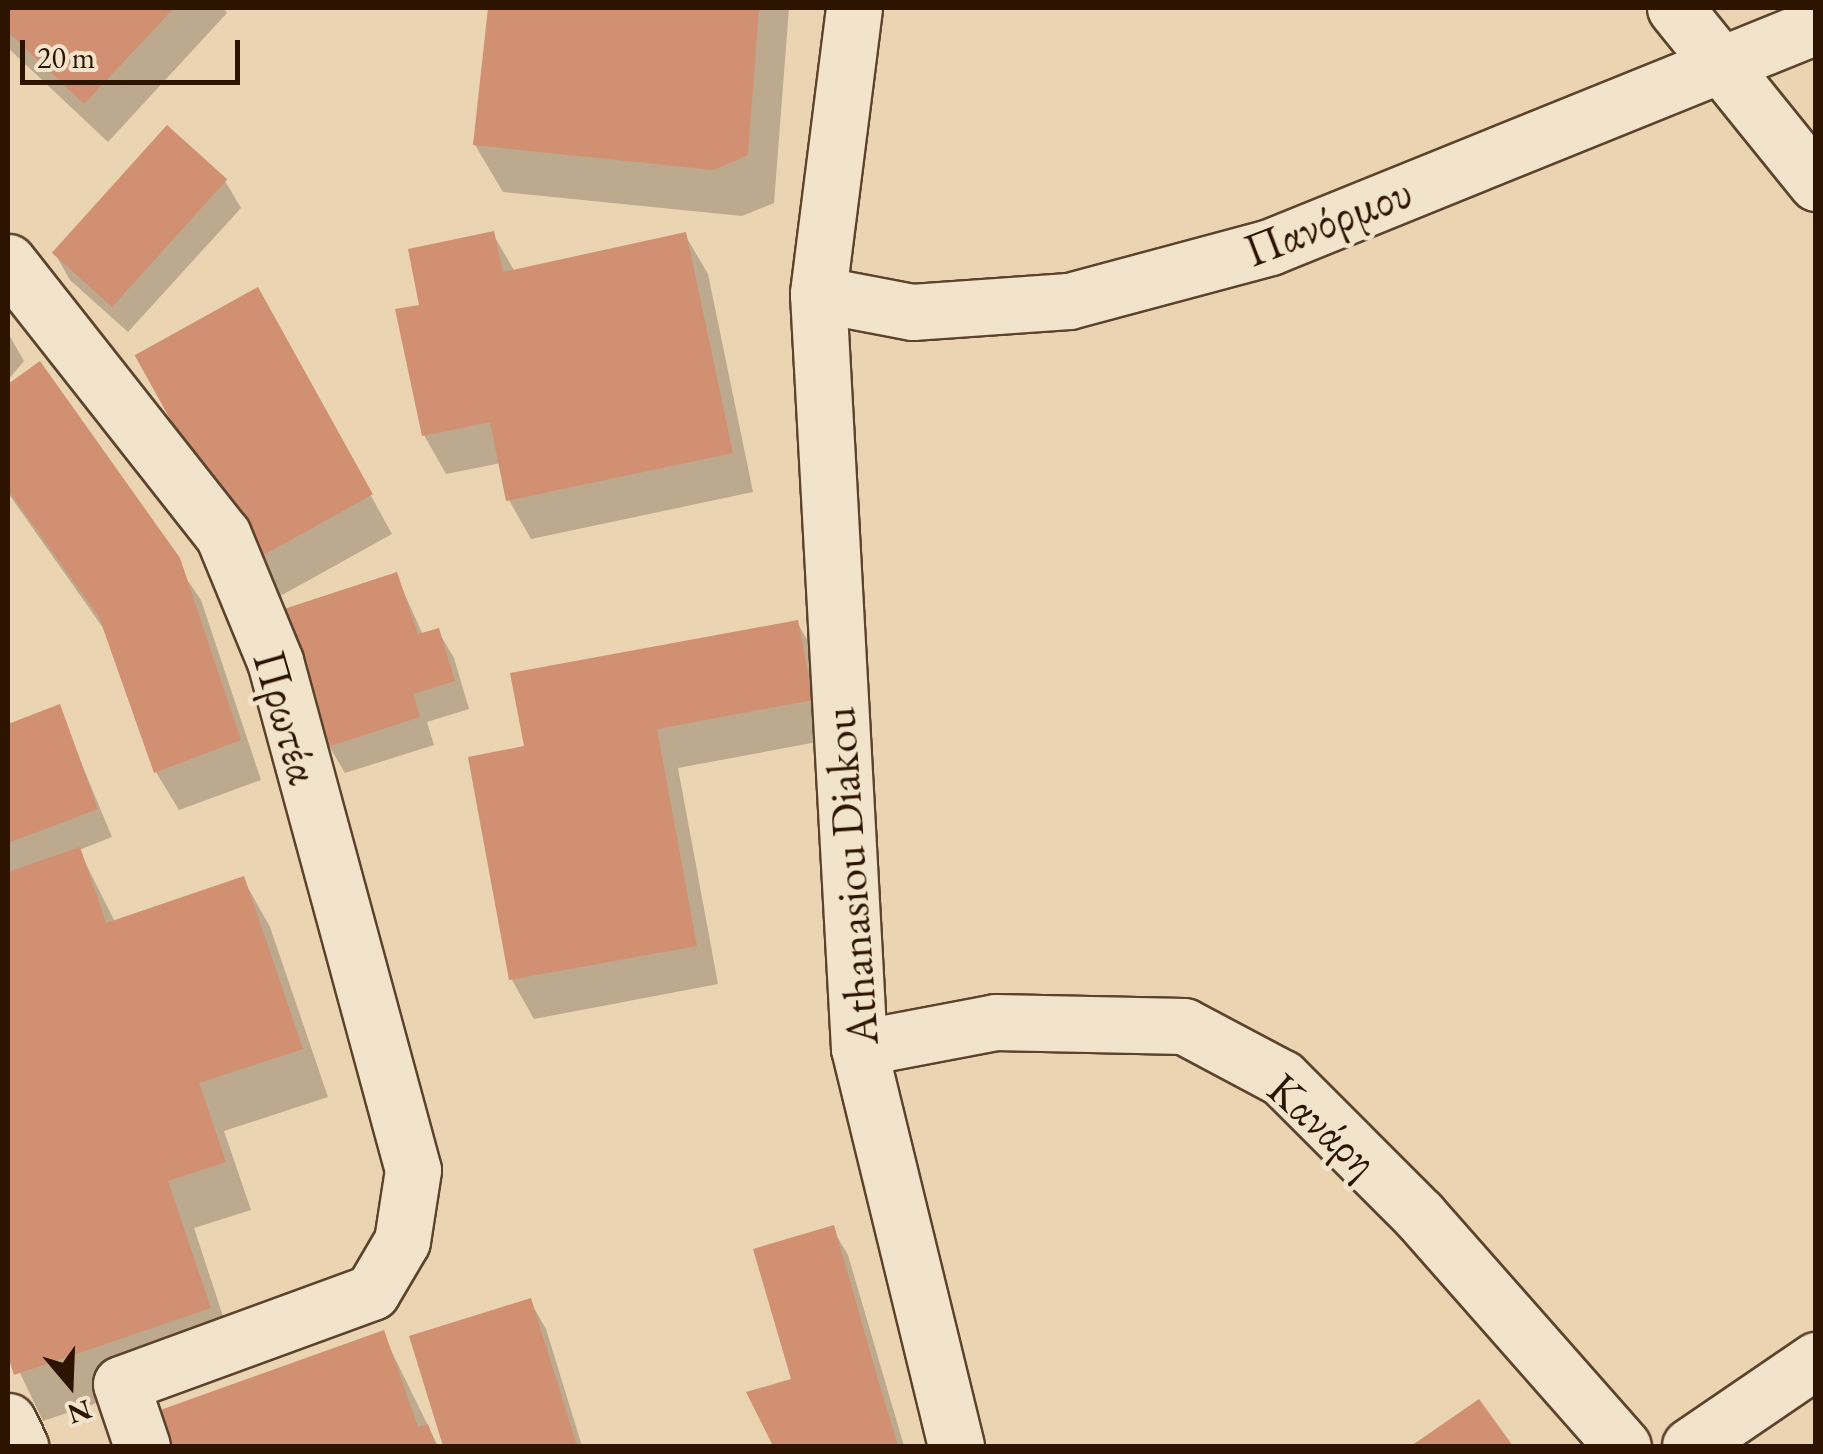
<!DOCTYPE html>
<html>
<head>
<meta charset="utf-8">
<style>
	body { margin:0 }
	#map { position:relative; width:1823px; height:1454px; overflow:hidden; background:#ebd4b2; font-family:"EB Garamond",serif }
	div>[style] { position:absolute }
	.shadow>* { inset:0; background:#0003 }
	.building>* { inset:0; background:#d19071; transform-origin:0 0 }
	.roads { filter:drop-shadow(2px 0 #5c442c) drop-shadow(-2px 0 #5c442c) drop-shadow(0 2px #5c442c) drop-shadow(0 -2px #5c442c) }
	.street>* { height:55px; margin:-27.5px; padding:0 27.5px; transform-origin:27.5px; border-radius:27.5px; background:#f2e3cd }
	.secondary>* { height:55px; margin:-27.5px; padding:0 27.5px; transform-origin:27.5px; border-radius:27.5px; background:#f2e3cd }
	span { translate:-50% -50%; white-space:nowrap; text-align:center; line-height:1.15; -webkit-text-stroke:10px #f2e3cd; paint-order:stroke }
	.street-label { font-size:45px; color:#2c1400 }
	.frame { position:absolute; inset:0; border:10px solid #2c1400; pointer-events:none }
	.north { position:absolute; left:20px; top:1334px; width:100px; height:100px; -webkit-text-stroke:8px #f2e3cd; paint-order:stroke; rotate:161deg; font-size:28px; font-weight:700; line-height:40px; text-align:center; color:#2c1400 }
	.north::after { content:''; display:block; margin:auto; width:35px; height:45px; background:#2c1400; clip-path:polygon(50% 0,100% 100%,50% 72%,0 100%) }
	.scale { position:absolute; left:20px; top:40px; width:220px; height:45px; box-sizing:border-box; border:5px solid #2c1400; border-top:0; padding-left:12px; font-size:30px; line-height:35px; white-space:nowrap; color:#2c1400; -webkit-text-stroke:8px #f2e3cd; paint-order:stroke }
</style>
</head>
<body>
<div id="map">
	<div class="shadow">
		<i style="clip-path:polygon(8px 8px,224px 8px,227px 13px,108px 142px,8px 48px)"></i>
		<i style="clip-path:polygon(789px 8px,774px 203px,742px 216px,503px 192px,475px 145px,490px 10px)"></i>
		<i style="clip-path:polygon(167px 128px,225px 181px,241px 208px,128px 332px,70px 280px,54px 252px)"></i>
		<i style="clip-path:polygon(493px 234px,515px 272px,685px 235px,708px 274px,753px 492px,531px 539px,509px 500px,501px 463px,446px 474px,424px 435px,422px 307px)"></i>
		<i style="clip-path:polygon(279px 329px,392px 534px,273px 600px,251px 562px)"></i>
		<i style="clip-path:polygon(8px 333px,24px 361px,8px 380px)"></i>
		<i style="clip-path:polygon(40px 365px,201px 600px,261px 780px,179px 810px,156px 772px,106px 632px,8px 493px,8px 388px)"></i>
		<i style="clip-path:polygon(396px 575px,423px 635px,438px 631px,454px 658px,469px 709px,427px 722px,434px 745px,345px 773px,329px 746px)"></i>
		<i style="clip-path:polygon(797px 622px,819px 661px,833px 739px,678px 768px,718px 984px,534px 1019px,512px 980px,471px 759px,526px 748px)"></i>
		<i style="clip-path:polygon(58px 707px,112px 837px,79px 850px,115px 922px,243px 879px,270px 927px,328px 1097px,224px 1131px,251px 1210px,194px 1228px,236px 1356px,43px 1421px,8px 1348px,8px 1109px,13px 1107px,8px 1090px,8px 727px)"></i>
		<i style="clip-path:polygon(832px 1228px,848px 1255px,904px 1446px,776px 1446px,771px 1429px,794px 1381px)"></i>
		<i style="clip-path:polygon(530px 1301px,546px 1329px,582px 1446px,445px 1446px,412px 1338px)"></i>
		<i style="clip-path:polygon(383px 1334px,438px 1446px,167px 1446px)"></i>
	</div>
	<div class="building">
		<i style="clip-path:polygon(8px 8px,174px 8px,84px 104px,8px 32px)"></i>
		<i style="clip-path:polygon(488px 8px,759px 8px,748px 155px,714px 170px,473px 145px)"></i>
		<i style="left:167px;top:125px;width:81px;height:172px;rotate:42deg"></i>
		<i style="clip-path:polygon(494px 231px,503px 272px,686px 232px,733px 453px,506px 501px,490px 422px,422px 436px,395px 309px,419px 305px,408px 249px)"></i>
		<i style="left:258px;top:287px;width:237px;height:141px;rotate:61deg"></i>
		<i style="clip-path:polygon(40px 361px,180px 558px,241px 740px,154px 773px,99px 617px,8px 490px,8px 384px)"></i>
		<i style="clip-path:polygon(397px 572px,418px 634px,439px 628px,455px 681px,413px 694px,420px 717px,327px 747px,284px 609px)"></i>
		<i style="clip-path:polygon(798px 620px,813px 700px,657px 729px,697px 946px,509px 980px,468px 757px,524px 746px,510px 673px)"></i>
		<i style="clip-path:polygon(60px 704px,98px 809px,8px 843px,8px 724px)"></i>
		<i style="clip-path:polygon(80px 847px,106px 923px,244px 876px,303px 1049px,199px 1083px,226px 1162px,168px 1181px,211px 1308px,14px 1375px,8px 1356px,8px 872px)"></i>
		<i style="clip-path:polygon(834px 1225px,881px 1390px,898px 1446px,773px 1446px,746px 1392px,791px 1379px,753px 1249px)"></i>
		<i style="clip-path:polygon(531px 1298px,577px 1446px,443px 1446px,409px 1336px)"></i>
		<i style="clip-path:polygon(384px 1330px,418px 1427px,428px 1424px,436px 1446px,165px 1446px,152px 1413px)"></i>
		<i style="clip-path:polygon(1479px 1399px,1513px 1446px,1411px 1446px)"></i>
	</div>
	<div class="roads">
		<div class="street">
			<i style="left:854px;top:8px;width:288px;rotate:97.2deg"></i>
			<i style="left:818px;top:294px;width:755px;rotate:86.89deg"></i>
			<i style="left:859px;top:1048px;width:410px;rotate:76.3deg"></i>
			<i style="left:8px;top:262px;width:347px;rotate:51.8deg"></i>
			<i style="left:223px;top:535px;width:136px;rotate:67.6deg"></i>
			<i style="left:275px;top:661px;width:527px;rotate:74.83deg"></i>
			<i style="left:413px;top:1170px;width:72px;rotate:98.8deg"></i>
			<i style="left:402px;top:1241px;width:59px;rotate:120.5deg"></i>
			<i style="left:372px;top:1292px;width:267px;rotate:159.9deg"></i>
			<i style="left:121px;top:1384px;width:65px;rotate:71.3deg"></i>
			<i style="left:818px;top:294px;width:96px;rotate:10.8deg"></i>
			<i style="left:912px;top:312px;width:157px;rotate:-4deg"></i>
			<i style="left:1069px;top:301px;width:208px;rotate:-15deg"></i>
			<i style="left:1270px;top:247px;width:589px;rotate:-22.04deg"></i>
			<i style="left:859px;top:1048px;width:138px;rotate:-10.8deg"></i>
			<i style="left:995px;top:1022px;width:189px;rotate:1.2deg"></i>
			<i style="left:1184px;top:1026px;width:111px;rotate:28deg"></i>
			<i style="left:1282px;top:1078px;width:194px;rotate:45deg"></i>
			<i style="left:1419px;top:1215px;width:308px;rotate:48.6deg"></i>
			<i style="left:8px;top:1421px;width:28px;rotate:64deg"></i>
			<i style="left:1690px;top:1446px;width:153px;rotate:-34.3deg"></i>
		</div>
		<div class="secondary">
			<i style="left:1675px;top:8px;width:225px;rotate:51.1deg"></i>
		</div>
	</div>
	<div class="street-label">
		<span style="left:1328px;top:221px;rotate:-21deg">Πανόρμου</span>
		<span style="left:287px;top:717px;rotate:74deg">Πρωτέα</span>
		<span style="left:851px;top:876px;rotate:-94deg">Athanasiou Diakou</span>
		<span style="left:1323px;top:1125px;rotate:42deg">Κανάρη</span>
	</div>
	<div class="frame"></div>
	<div class="north">N</div>
	<div class="scale">20 m</div>
</div>
</body>
</html>
